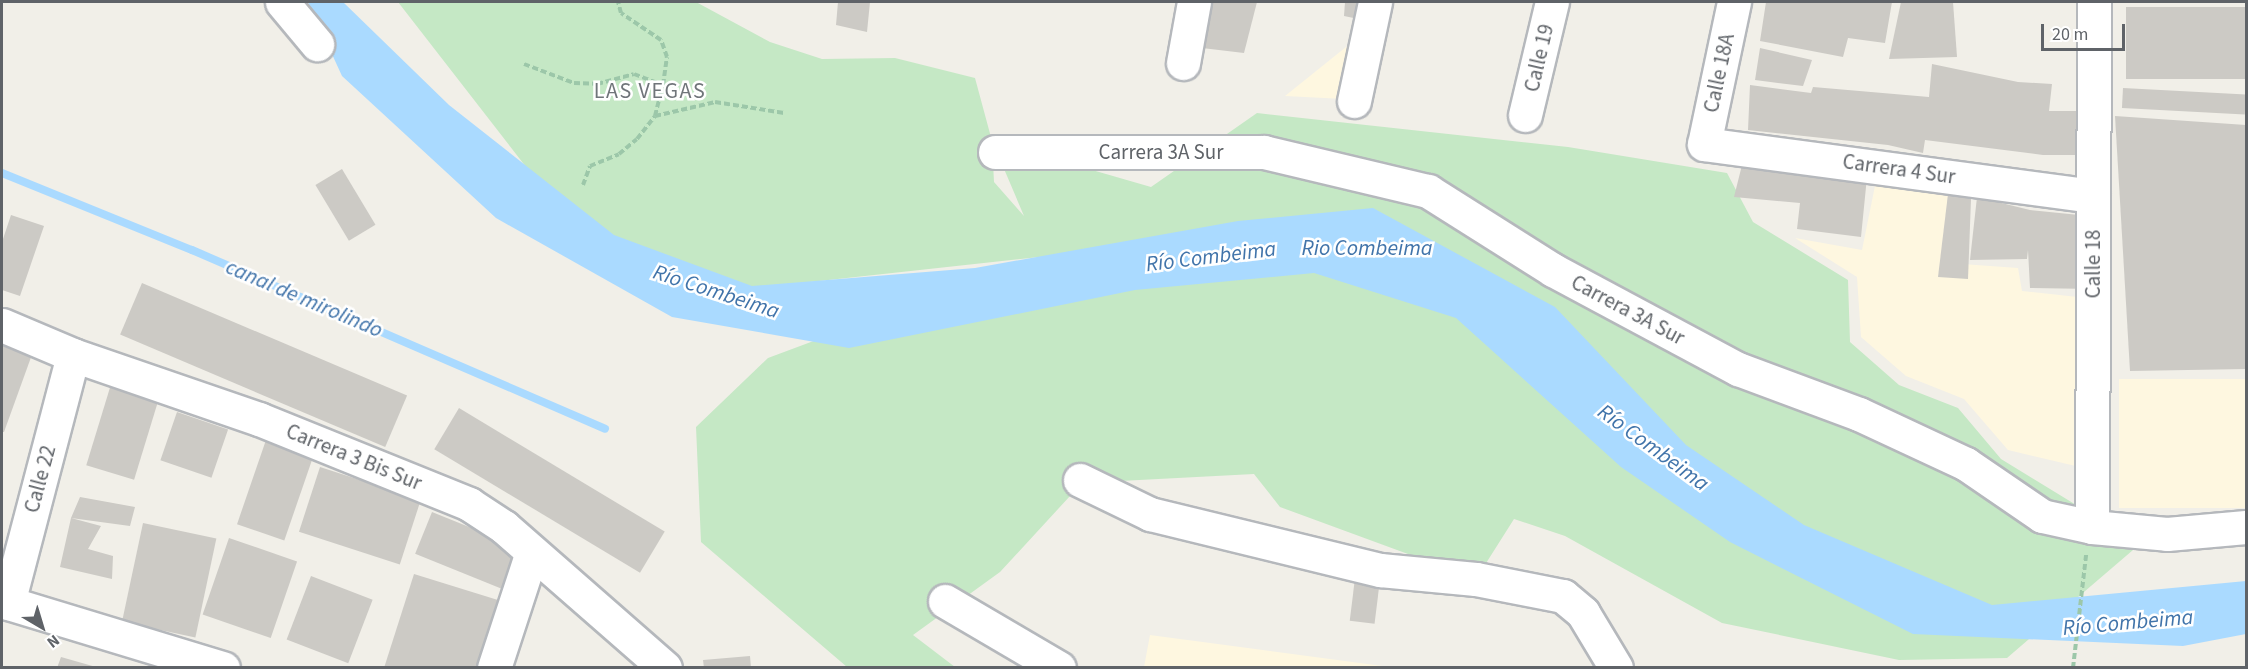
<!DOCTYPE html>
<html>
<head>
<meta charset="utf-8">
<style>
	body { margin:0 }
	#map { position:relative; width:2248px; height:669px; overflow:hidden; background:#f1efe8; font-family:"Source Sans 3",sans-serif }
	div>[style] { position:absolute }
	.commercial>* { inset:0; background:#fef7e0; transform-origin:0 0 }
	.green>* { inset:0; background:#c5e8c5 }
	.water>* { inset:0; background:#aadaff }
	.stream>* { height:8px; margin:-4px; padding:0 4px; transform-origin:4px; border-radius:4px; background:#aadaff }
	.building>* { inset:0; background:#cccac5; transform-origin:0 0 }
	.path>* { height:4px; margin-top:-2px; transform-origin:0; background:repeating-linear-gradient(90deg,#9cc7a9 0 6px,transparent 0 9px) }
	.roads { filter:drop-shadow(2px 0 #b5b8bc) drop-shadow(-2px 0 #b5b8bc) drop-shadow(0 2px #b5b8bc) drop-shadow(0 -2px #b5b8bc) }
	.minor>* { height:33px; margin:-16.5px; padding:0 16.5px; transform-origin:16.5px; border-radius:16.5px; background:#fff }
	span { translate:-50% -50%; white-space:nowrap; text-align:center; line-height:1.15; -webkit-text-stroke:5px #fff; paint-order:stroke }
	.street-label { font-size:21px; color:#5f6368 }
	.neighbourhood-label { font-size:22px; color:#70757a; letter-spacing:1.5px }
	.water-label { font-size:22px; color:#4174aa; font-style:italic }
	.frame { position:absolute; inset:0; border:3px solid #5f6368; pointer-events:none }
	.north { position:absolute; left:12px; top:597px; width:60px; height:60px; -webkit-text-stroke:4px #fff; paint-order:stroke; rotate:142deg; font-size:16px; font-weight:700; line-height:24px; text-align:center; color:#5f6368 }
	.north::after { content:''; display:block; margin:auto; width:21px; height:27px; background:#5f6368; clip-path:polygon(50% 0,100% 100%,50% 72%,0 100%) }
	.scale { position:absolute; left:2041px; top:24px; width:84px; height:27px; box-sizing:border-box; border:3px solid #5f6368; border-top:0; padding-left:8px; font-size:18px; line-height:21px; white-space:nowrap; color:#5f6368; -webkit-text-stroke:4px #fff; paint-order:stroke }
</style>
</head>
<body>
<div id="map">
	<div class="commercial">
		<i style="clip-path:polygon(1356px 39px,1344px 99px,1285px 96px)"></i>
		<i style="clip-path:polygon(1879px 166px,1964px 195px,1962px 264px,2018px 268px,2022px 291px,2087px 298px,2084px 468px,2008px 450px,1964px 399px,1906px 376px,1861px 337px,1857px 277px,1795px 238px,1862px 250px)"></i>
		<i style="left:2246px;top:379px;width:129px;height:127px;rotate:90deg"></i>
		<i style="clip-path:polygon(1150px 635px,1390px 667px,1144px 667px)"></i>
	</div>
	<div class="green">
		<i style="clip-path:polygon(evenodd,398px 2px,696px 2px,770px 42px,822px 59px,895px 58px,975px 78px,992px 141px,1151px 187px,1257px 113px,1568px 147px,1727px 173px,1753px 222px,1848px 280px,1850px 342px,1899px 385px,1958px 408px,2001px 459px,2140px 544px,2007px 658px,1899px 660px,1722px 623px,1565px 536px,1514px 519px,1476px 579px,1280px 507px,1254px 474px,1082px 483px,1000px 572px,913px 635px,955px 667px,847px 667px,701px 542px,696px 427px,768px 358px,1039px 257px,738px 290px,578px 234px,398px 2px,992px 143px,993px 143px,1024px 216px,994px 182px,992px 143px)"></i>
	</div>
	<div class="water">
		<i style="clip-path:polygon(308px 2px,343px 2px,449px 105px,614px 235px,752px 286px,975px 268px,1238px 221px,1373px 208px,1555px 307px,1686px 445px,1804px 525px,1992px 605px,2246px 581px,2246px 634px,2183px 646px,1913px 634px,1730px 542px,1621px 467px,1456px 318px,1314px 273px,1135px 290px,849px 348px,672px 317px,496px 218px,342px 76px)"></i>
	</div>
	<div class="stream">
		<i style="left:2px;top:173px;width:205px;rotate:22.1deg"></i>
		<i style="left:192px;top:250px;width:450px;rotate:23.4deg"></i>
	</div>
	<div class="building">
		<i style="clip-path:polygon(838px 2px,870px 2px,867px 32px,836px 25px)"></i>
		<i style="clip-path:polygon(1211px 2px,1257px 2px,1244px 53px,1202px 48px)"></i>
		<i style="clip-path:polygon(1345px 2px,1372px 2px,1368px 21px,1344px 16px)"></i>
		<i style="clip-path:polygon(1766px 2px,1892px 2px,1885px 43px,1848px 38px,1843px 57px,1760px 41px)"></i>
		<i style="clip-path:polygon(1901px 2px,1953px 2px,1957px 57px,1889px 59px)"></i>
		<i style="left:2126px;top:7px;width:120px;height:72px"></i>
		<i style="clip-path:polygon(1760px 48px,1812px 60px,1803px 86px,1755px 80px)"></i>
		<i style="clip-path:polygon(1932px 64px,2018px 82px,2052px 84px,2049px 111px,2101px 111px,2094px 155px,2043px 155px,1925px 140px,1923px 153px,1888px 145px,1748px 130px,1750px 85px,1811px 93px,1813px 87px,1929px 97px)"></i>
		<i style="left:2123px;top:88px;width:123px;height:20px;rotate:3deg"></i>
		<i style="clip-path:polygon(2115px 116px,2246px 125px,2246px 369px,2130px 371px)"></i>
		<i style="clip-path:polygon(1742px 165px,1867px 177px,1861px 237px,1797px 229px,1800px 203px,1734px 197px)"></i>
		<i style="left:342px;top:169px;width:65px;height:31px;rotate:59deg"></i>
		<i style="clip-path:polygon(1948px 194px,1971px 199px,1968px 279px,1938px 277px)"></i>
		<i style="clip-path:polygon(1977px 197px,2030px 210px,2089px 216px,2093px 289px,2030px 288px,2028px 250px,2027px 259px,1970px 260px)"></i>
		<i style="clip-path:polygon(11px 215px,44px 226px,20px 296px,2px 290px,2px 242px)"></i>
		<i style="left:142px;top:283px;width:288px;height:56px;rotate:23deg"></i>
		<i style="clip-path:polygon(2px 338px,34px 349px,4px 432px,2px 432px)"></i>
		<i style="left:112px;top:381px;width:50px;height:88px;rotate:17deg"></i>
		<i style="left:459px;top:408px;width:240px;height:48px;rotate:31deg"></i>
		<i style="left:177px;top:412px;width:54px;height:51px;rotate:19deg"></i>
		<i style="left:266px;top:440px;width:50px;height:89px;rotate:19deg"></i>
		<i style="left:320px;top:467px;width:106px;height:68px;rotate:18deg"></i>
		<i style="clip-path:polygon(80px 497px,135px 507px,130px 526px,71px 518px,101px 526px,88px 549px,113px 556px,112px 579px,60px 567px,71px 518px)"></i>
		<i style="left:432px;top:512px;width:102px;height:45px;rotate:22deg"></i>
		<i style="left:143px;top:523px;width:75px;height:101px;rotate:12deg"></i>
		<i style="left:229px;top:538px;width:72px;height:81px;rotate:19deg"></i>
		<i style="clip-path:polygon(414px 574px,514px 605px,493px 668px,384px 668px)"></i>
		<i style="left:311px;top:576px;width:66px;height:68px;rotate:21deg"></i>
		<i style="left:1355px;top:578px;width:25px;height:43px;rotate:7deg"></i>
		<i style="clip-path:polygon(750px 656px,751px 668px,704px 668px,703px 660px)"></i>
		<i style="clip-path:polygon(61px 657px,96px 667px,96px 668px,57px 668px)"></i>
	</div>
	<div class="path">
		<i style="left:524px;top:64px;width:53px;rotate:20.8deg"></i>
		<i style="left:574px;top:83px;width:23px;rotate:2deg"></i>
		<i style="left:597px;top:84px;width:38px;rotate:-15deg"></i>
		<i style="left:634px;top:74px;width:31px;rotate:21deg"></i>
		<i style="left:663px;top:85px;width:28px;rotate:-82deg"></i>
		<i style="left:667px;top:57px;width:18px;rotate:-109deg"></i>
		<i style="left:661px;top:40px;width:48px;rotate:-146deg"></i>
		<i style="left:621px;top:13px;width:11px;rotate:-105deg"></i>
		<i style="left:655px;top:116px;width:62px;rotate:-13.1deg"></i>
		<i style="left:715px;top:102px;width:70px;rotate:9.1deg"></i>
		<i style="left:583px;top:185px;width:20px;rotate:-70deg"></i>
		<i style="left:590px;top:166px;width:31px;rotate:-22deg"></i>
		<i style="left:619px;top:154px;width:23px;rotate:-40deg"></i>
		<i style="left:637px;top:139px;width:29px;rotate:-52deg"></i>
		<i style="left:655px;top:116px;width:32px;rotate:-76deg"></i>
		<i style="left:2073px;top:668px;width:114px;rotate:-83.4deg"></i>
	</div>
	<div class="roads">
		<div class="minor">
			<i style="left:282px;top:2px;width:55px;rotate:50.2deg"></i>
			<i style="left:1734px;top:2px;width:145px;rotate:101.9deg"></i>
			<i style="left:1704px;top:144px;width:392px;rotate:7.6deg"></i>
			<i style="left:1183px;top:63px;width:62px;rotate:-79.8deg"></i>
			<i style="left:1354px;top:101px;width:101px;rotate:-78deg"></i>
			<i style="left:1525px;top:115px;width:116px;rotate:-76.6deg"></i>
			<i style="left:995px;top:152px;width:269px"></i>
			<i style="left:1264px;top:152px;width:169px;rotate:13.4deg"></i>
			<i style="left:1428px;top:191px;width:148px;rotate:32.3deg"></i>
			<i style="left:1553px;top:270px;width:210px;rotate:28.2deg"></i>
			<i style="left:1738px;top:369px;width:129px;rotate:20.4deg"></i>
			<i style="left:1859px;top:414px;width:118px;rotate:25deg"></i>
			<i style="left:1966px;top:464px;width:92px;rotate:34.4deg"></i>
			<i style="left:2042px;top:516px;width:51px;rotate:12.4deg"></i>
			<i style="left:2092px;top:527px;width:75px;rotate:5.3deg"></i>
			<i style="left:2167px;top:534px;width:79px;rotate:-5.1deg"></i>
			<i style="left:2px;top:325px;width:77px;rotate:22.9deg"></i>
			<i style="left:73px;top:355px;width:197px;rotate:19deg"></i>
			<i style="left:259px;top:419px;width:227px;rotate:22deg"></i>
			<i style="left:469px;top:504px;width:42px;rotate:33.3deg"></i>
			<i style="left:504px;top:527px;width:214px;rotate:41.2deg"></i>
			<i style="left:1080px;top:480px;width:78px;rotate:25.9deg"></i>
			<i style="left:1150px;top:514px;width:237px;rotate:13.7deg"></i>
			<i style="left:1380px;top:570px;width:96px;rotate:5.4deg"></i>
			<i style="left:1476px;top:579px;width:89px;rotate:11.1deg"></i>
			<i style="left:1563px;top:596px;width:26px;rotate:40deg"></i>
			<i style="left:1583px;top:613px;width:64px;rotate:59deg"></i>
			<i style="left:2092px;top:527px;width:525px;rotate:-89.78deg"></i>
			<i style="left:2px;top:601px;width:231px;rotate:16.9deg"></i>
			<i style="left:945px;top:601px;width:132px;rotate:30.4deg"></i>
			<i style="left:8px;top:603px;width:256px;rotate:-75.3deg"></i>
			<i style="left:494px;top:668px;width:122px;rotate:-71.9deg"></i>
		</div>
	</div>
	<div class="street-label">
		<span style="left:1539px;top:58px;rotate:-77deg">Calle 19</span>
		<span style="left:1719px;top:73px;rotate:-78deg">Calle 18A</span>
		<span style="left:1161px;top:152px">Carrera 3A Sur</span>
		<span style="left:1899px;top:169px;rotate:8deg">Carrera 4 Sur</span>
		<span style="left:2093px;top:264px;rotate:-90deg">Calle 18</span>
		<span style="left:1628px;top:310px;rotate:28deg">Carrera 3A Sur</span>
		<span style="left:354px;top:457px;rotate:22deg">Carrera 3 Bis Sur</span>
		<span style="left:40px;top:479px;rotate:-75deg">Calle 22</span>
	</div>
	<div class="neighbourhood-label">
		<span style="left:650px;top:92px">LAS VEGAS</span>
	</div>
	<div class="water-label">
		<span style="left:1367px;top:249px">Rio Combeima</span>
		<span style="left:1211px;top:257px;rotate:-7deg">Río Combeima</span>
		<span style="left:716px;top:292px;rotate:18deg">Río Combeima</span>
		<span style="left:304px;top:299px;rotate:23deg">canal de mirolindo</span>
		<span style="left:1653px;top:448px;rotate:36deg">Río Combeima</span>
		<span style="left:2128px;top:623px;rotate:-5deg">Río Combeima</span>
	</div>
	<div class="frame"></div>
	<div class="north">N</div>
	<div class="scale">20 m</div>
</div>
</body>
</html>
